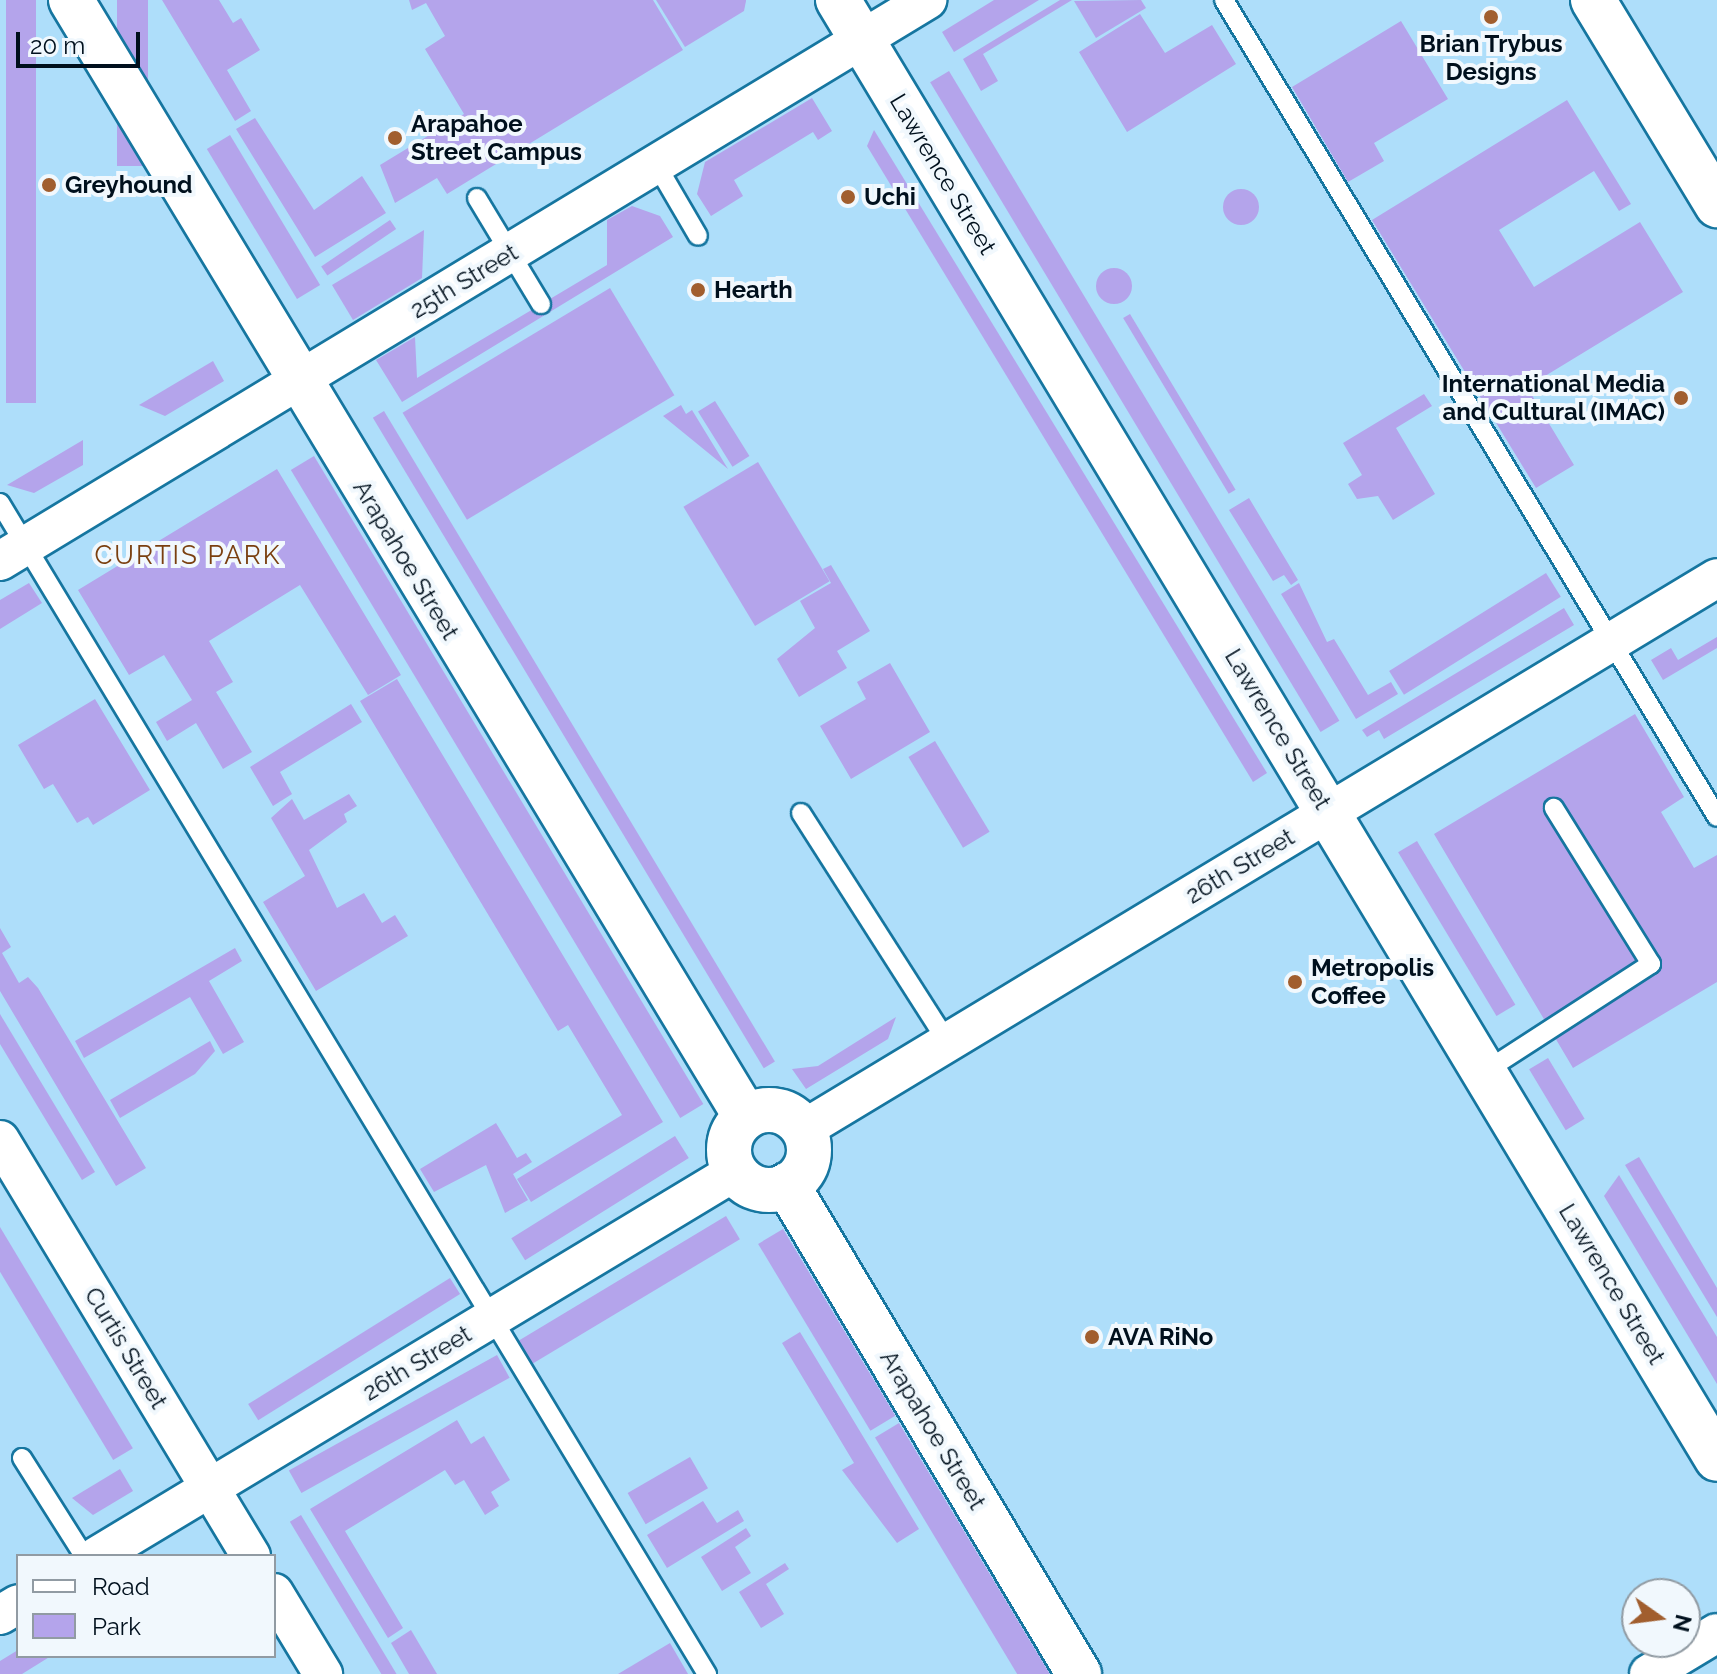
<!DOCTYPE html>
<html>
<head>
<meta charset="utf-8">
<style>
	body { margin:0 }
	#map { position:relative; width:1717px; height:1674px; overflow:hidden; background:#aedefa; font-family:Raleway,sans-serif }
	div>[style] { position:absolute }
	.green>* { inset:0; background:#b4a4eb; transform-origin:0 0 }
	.round { border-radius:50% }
	.roads { filter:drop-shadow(2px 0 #1676a0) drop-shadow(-2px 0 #1676a0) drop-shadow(0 2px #1676a0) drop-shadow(0 -2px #1676a0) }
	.lane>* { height:18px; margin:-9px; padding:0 9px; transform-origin:9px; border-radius:9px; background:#fff }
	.street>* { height:38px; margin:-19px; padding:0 19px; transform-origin:19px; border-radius:19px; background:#fff }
	.secondary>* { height:44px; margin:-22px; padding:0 22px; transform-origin:22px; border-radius:22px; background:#fff }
	.secondary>.ring { margin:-22px; padding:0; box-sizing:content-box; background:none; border:44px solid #fff; border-radius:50% }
	.dots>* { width:22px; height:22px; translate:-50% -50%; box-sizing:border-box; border:4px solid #f1f8fd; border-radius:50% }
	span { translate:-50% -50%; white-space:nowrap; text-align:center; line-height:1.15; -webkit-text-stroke:8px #f1f8fd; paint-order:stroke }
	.poi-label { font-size:24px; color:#00101d; font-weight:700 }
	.left { translate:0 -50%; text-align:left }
	.right { translate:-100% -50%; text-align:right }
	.street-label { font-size:24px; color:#00101d }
	.neighbourhood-label { font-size:26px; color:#7a3f0f; letter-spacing:2px }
	.legend { position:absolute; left:16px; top:1554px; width:260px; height:104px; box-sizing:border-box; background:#f1f8fd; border:2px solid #919ba3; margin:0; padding:10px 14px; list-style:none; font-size:24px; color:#00101d }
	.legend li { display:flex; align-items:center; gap:16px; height:40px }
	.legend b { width:40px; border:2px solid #919ba3 }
	.north { position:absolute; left:1621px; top:1578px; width:80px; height:80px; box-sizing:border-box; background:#f1f8fd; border:2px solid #919ba3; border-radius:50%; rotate:104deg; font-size:22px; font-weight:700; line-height:32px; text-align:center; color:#00101d }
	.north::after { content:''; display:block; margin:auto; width:28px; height:36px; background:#a15e2e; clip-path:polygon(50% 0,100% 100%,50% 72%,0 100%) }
	.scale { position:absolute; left:16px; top:32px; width:124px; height:36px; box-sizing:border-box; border:4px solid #00101d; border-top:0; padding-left:10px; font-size:24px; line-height:28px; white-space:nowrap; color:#00101d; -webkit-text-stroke:6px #f1f8fd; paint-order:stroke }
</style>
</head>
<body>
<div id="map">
	<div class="green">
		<i style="left:6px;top:0;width:30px;height:403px"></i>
		<i style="left:117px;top:0;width:31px;height:166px"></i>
		<i style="clip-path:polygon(162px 0,219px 0,233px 23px,241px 18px,260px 50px,227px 70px,251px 111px,235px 121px)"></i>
		<i style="clip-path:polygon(409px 0,653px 0,683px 50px,447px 194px,437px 178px,395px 203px,380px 165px,464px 114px,425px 49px,445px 36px,426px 3px,412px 10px)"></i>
		<i style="clip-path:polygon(656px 0,746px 0,746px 1px,744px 11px,685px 47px)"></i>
		<i style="clip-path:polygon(994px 0,1039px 0,954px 52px,942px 32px)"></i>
		<i style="clip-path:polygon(1060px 0,1072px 0,983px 54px,998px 81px,981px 91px,963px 59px)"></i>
		<i style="clip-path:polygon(1141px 0,1146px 8px,1096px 38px,1074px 1px)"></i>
		<i style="clip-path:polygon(1140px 14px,1165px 53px,1212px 25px,1236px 64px,1127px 132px,1079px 52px)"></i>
		<i style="clip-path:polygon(1401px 21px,1448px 99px,1374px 143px,1384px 161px,1348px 182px,1292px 87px)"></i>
		<i style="left:949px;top:71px;width:758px;height:22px;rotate:59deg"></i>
		<i style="clip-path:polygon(812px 98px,832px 131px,818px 140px,813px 132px,734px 180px,743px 196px,711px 216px,697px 194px,705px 162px)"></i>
		<i style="clip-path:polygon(1567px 100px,1631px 204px,1619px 211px,1594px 171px,1499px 230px,1534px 287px,1640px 222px,1683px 292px,1527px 387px,1574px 465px,1536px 488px,1372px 220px)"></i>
		<i style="clip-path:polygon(255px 118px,314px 210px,362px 176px,386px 213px,315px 257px,236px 129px)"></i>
		<i style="clip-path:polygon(874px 130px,1267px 773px,1253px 782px,867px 146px)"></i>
		<i style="left:230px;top:135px;width:175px;height:27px;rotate:59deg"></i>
		<i class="round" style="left:1223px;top:189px;width:36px;height:36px"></i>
		<i style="clip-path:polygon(632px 206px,660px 216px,673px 237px,402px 402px,376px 360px,415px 337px,417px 378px,607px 265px,607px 220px)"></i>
		<i style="left:390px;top:220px;width:11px;height:83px;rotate:56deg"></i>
		<i style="clip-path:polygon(424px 230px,422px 278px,353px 320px,332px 285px)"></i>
		<i class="round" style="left:1096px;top:268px;width:36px;height:36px"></i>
		<i style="left:610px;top:288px;width:125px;height:242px;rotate:59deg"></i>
		<i style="left:1130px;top:314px;width:205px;height:8px;rotate:59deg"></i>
		<i style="clip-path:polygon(213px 361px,224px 381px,165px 416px,139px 405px)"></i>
		<i style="clip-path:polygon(1424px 394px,1432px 406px,1396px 428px,1435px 494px,1393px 520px,1378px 496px,1357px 499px,1348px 484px,1362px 475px,1343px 443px)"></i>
		<i style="left:715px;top:401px;width:65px;height:20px;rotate:58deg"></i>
		<i style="clip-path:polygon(681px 405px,686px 414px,692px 410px,728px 469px,663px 416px)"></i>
		<i style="left:384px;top:411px;width:759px;height:13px;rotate:59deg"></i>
		<i style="clip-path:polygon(83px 440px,83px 465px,34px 493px,7px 485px)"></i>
		<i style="left:314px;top:456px;width:756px;height:27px;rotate:59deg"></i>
		<i style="left:758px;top:462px;width:139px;height:87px;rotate:59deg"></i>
		<i style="clip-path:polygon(277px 469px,401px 675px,368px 695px,300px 585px,209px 641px,233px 682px,216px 692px,252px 752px,223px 769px,196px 723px,167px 741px,156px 722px,192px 700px,164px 655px,129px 675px,78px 590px)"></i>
		<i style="clip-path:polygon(1249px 498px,1298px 580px,1291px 585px,1284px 575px,1273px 581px,1229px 510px)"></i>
		<i style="clip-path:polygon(831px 565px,870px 631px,837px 651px,847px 668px,799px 697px,777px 659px,815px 628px,800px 601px,831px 583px,823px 569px)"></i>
		<i style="left:1546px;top:573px;width:28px;height:185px;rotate:58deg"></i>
		<i style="clip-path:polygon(29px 583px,42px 603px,0 629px,0 600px)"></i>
		<i style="clip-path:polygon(1299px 583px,1327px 642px,1334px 639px,1368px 695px,1391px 682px,1398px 694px,1356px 719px,1281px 594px)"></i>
		<i style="clip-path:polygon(1564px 608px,1574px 625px,1384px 739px,1379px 730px,1367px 737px,1362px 730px)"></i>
		<i style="clip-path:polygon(1717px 637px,1717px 648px,1663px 680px,1651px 660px,1671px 648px,1678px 660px)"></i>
		<i style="clip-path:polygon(890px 663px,930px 732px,851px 779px,820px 726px,866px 699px,857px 682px)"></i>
		<i style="clip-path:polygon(397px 679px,663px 1122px,531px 1202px,517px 1179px,622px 1115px,568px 1025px,558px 1031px,360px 701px)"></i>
		<i style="clip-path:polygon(95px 699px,150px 790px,93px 825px,88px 817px,77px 823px,53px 784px,44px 789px,18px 745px)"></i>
		<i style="clip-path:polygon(351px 704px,362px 722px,280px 772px,292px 794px,273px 806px,250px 767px)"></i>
		<i style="clip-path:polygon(1635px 714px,1684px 797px,1661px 812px,1694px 868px,1717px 855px,1717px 982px,1573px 1068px,1434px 834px)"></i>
		<i style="left:935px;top:741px;width:106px;height:31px;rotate:59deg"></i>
		<i style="clip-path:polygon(349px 794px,357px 806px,344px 814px,347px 822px,309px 850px,337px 908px,364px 893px,382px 923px,395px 915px,408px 936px,316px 991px,263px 902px,305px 876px,271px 818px,292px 799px,304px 820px)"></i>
		<i style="left:1417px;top:841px;width:191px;height:22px;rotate:59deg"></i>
		<i style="clip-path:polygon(0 928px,11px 947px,2px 953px,19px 983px,28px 977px,38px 988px,146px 1168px,116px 1186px,0 991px)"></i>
		<i style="clip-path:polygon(235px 948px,242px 961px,209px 981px,244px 1042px,223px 1054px,190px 997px,84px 1058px,75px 1041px)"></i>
		<i style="clip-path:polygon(0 1014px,95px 1172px,82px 1180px,0 1044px)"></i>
		<i style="clip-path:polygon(896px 1017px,888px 1039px,806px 1089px,792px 1069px,818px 1066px)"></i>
		<i style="clip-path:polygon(210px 1041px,215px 1051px,195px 1074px,120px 1118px,110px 1100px)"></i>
		<i style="left:1548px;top:1058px;width:71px;height:22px;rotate:59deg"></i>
		<i style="clip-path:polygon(496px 1123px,517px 1158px,526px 1153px,532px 1162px,513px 1174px,528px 1200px,505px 1213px,486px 1165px,434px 1192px,420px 1169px)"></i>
		<i style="left:675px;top:1136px;width:26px;height:193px;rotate:58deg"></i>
		<i style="clip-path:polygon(1639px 1157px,1717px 1288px,1717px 1317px,1625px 1165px)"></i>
		<i style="clip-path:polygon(1619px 1175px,1717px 1337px,1717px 1384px,1604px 1196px)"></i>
		<i style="left:726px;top:1216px;width:27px;height:244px;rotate:59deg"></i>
		<i style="left:0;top:1227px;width:258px;height:23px;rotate:59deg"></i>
		<i style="left:783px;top:1229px;width:218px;height:29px;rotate:59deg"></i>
		<i style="left:450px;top:1278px;width:19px;height:238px;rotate:58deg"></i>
		<i style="clip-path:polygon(800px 1332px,919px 1529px,897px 1543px,842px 1470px,854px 1463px,782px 1343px)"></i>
		<i style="left:497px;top:1355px;width:26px;height:238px;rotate:61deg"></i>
		<i style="clip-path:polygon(457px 1420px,471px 1444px,484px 1436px,510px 1480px,491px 1492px,499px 1506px,485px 1515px,464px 1480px,455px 1485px,445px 1470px,345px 1531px,403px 1628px,388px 1638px,310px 1509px)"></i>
		<i style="left:899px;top:1423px;width:293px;height:28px;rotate:59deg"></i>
		<i style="left:690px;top:1457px;width:36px;height:72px;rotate:60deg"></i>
		<i style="clip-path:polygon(120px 1469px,133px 1491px,93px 1515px,72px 1498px)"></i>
		<i style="clip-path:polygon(703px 1501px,717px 1523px,738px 1510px,744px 1521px,667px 1568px,647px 1535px)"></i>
		<i style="left:301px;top:1515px;width:186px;height:13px;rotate:59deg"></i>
		<i style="clip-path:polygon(746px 1528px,751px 1536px,735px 1547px,751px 1573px,722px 1591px,701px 1557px)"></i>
		<i style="clip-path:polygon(785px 1563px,789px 1569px,766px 1584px,784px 1614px,761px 1628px,739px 1592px)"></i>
		<i style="clip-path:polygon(411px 1630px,437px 1674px,409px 1674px,391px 1643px)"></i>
		<i style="clip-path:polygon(670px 1643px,688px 1674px,618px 1674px)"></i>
		<i style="clip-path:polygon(18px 1650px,18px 1656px,51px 1656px,22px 1674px,0 1674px,0 1661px)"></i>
	</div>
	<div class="roads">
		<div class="lane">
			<i style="left:1224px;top:0;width:954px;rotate:58.89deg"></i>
			<i style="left:656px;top:164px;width:83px;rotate:59.7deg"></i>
			<i style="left:477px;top:198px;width:124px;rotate:58.9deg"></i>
			<i style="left:0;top:503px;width:1368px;rotate:58.88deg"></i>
			<i style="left:801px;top:813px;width:273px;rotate:57.4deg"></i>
			<i style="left:1484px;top:1072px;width:199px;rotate:-32.9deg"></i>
			<i style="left:1651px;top:964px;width:184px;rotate:-121.9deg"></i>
			<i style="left:22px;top:1458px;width:116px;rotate:57.7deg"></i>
		</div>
		<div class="street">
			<i style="left:0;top:561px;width:1084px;rotate:-31.18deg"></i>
			<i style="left:804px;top:1129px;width:1066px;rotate:-31.11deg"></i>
			<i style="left:0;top:1140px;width:486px;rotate:58.9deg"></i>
			<i style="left:97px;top:1556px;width:746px;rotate:-31.07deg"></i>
			<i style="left:274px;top:1593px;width:95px;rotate:58.8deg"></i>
			<i style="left:0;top:1615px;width:21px;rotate:-31deg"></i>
			<i style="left:1649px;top:1674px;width:79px;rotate:-31.1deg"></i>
		</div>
		<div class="secondary">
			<i style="left:71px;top:0;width:1305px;rotate:58.86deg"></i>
			<i style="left:838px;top:0;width:1703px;rotate:58.93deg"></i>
			<i style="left:1593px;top:0;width:240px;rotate:58.8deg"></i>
			<i class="ring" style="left:729px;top:1110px;width:36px;height:36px"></i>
			<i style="left:787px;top:1185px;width:570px;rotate:59.16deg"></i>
		</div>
	</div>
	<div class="dots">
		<i style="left:1491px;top:17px;background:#a15e2e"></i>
		<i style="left:395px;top:138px;background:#a15e2e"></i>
		<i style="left:49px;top:185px;background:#a15e2e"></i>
		<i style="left:848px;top:197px;background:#a15e2e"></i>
		<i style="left:698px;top:290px;background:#a15e2e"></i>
		<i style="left:1681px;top:398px;background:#a15e2e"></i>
		<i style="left:1295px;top:982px;background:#a15e2e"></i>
		<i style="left:1092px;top:1337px;background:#a15e2e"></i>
	</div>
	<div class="poi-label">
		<span style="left:1491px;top:58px">Brian Trybus<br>Designs</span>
		<span class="left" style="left:411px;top:138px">Arapahoe<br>Street Campus</span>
		<span class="left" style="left:65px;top:185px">Greyhound</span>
		<span class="left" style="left:864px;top:197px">Uchi</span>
		<span class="left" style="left:714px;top:290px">Hearth</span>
		<span class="right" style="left:1665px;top:398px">International Media<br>and Cultural (IMAC)</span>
		<span class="left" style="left:1311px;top:982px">Metropolis<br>Coffee</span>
		<span class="left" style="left:1108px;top:1337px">AVA RiNo</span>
	</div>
	<div class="street-label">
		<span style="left:943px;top:174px;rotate:59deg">Lawrence Street</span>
		<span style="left:464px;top:281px;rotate:-31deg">25th Street</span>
		<span style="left:406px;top:560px;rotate:59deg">Arapahoe Street</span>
		<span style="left:1278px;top:729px;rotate:59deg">Lawrence Street</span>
		<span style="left:1240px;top:866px;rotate:-31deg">26th Street</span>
		<span style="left:1612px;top:1284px;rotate:59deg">Lawrence Street</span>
		<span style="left:126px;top:1348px;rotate:59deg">Curtis Street</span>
		<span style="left:417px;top:1363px;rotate:-31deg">26th Street</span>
		<span style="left:933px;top:1430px;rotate:59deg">Arapahoe Street</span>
	</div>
	<div class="neighbourhood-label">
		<span style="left:188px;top:556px">CURTIS PARK</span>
	</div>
	<ul class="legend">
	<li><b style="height:10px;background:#fff"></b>Road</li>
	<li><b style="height:22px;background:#b4a4eb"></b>Park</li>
	</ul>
	<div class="north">N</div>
	<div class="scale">20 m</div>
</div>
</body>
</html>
